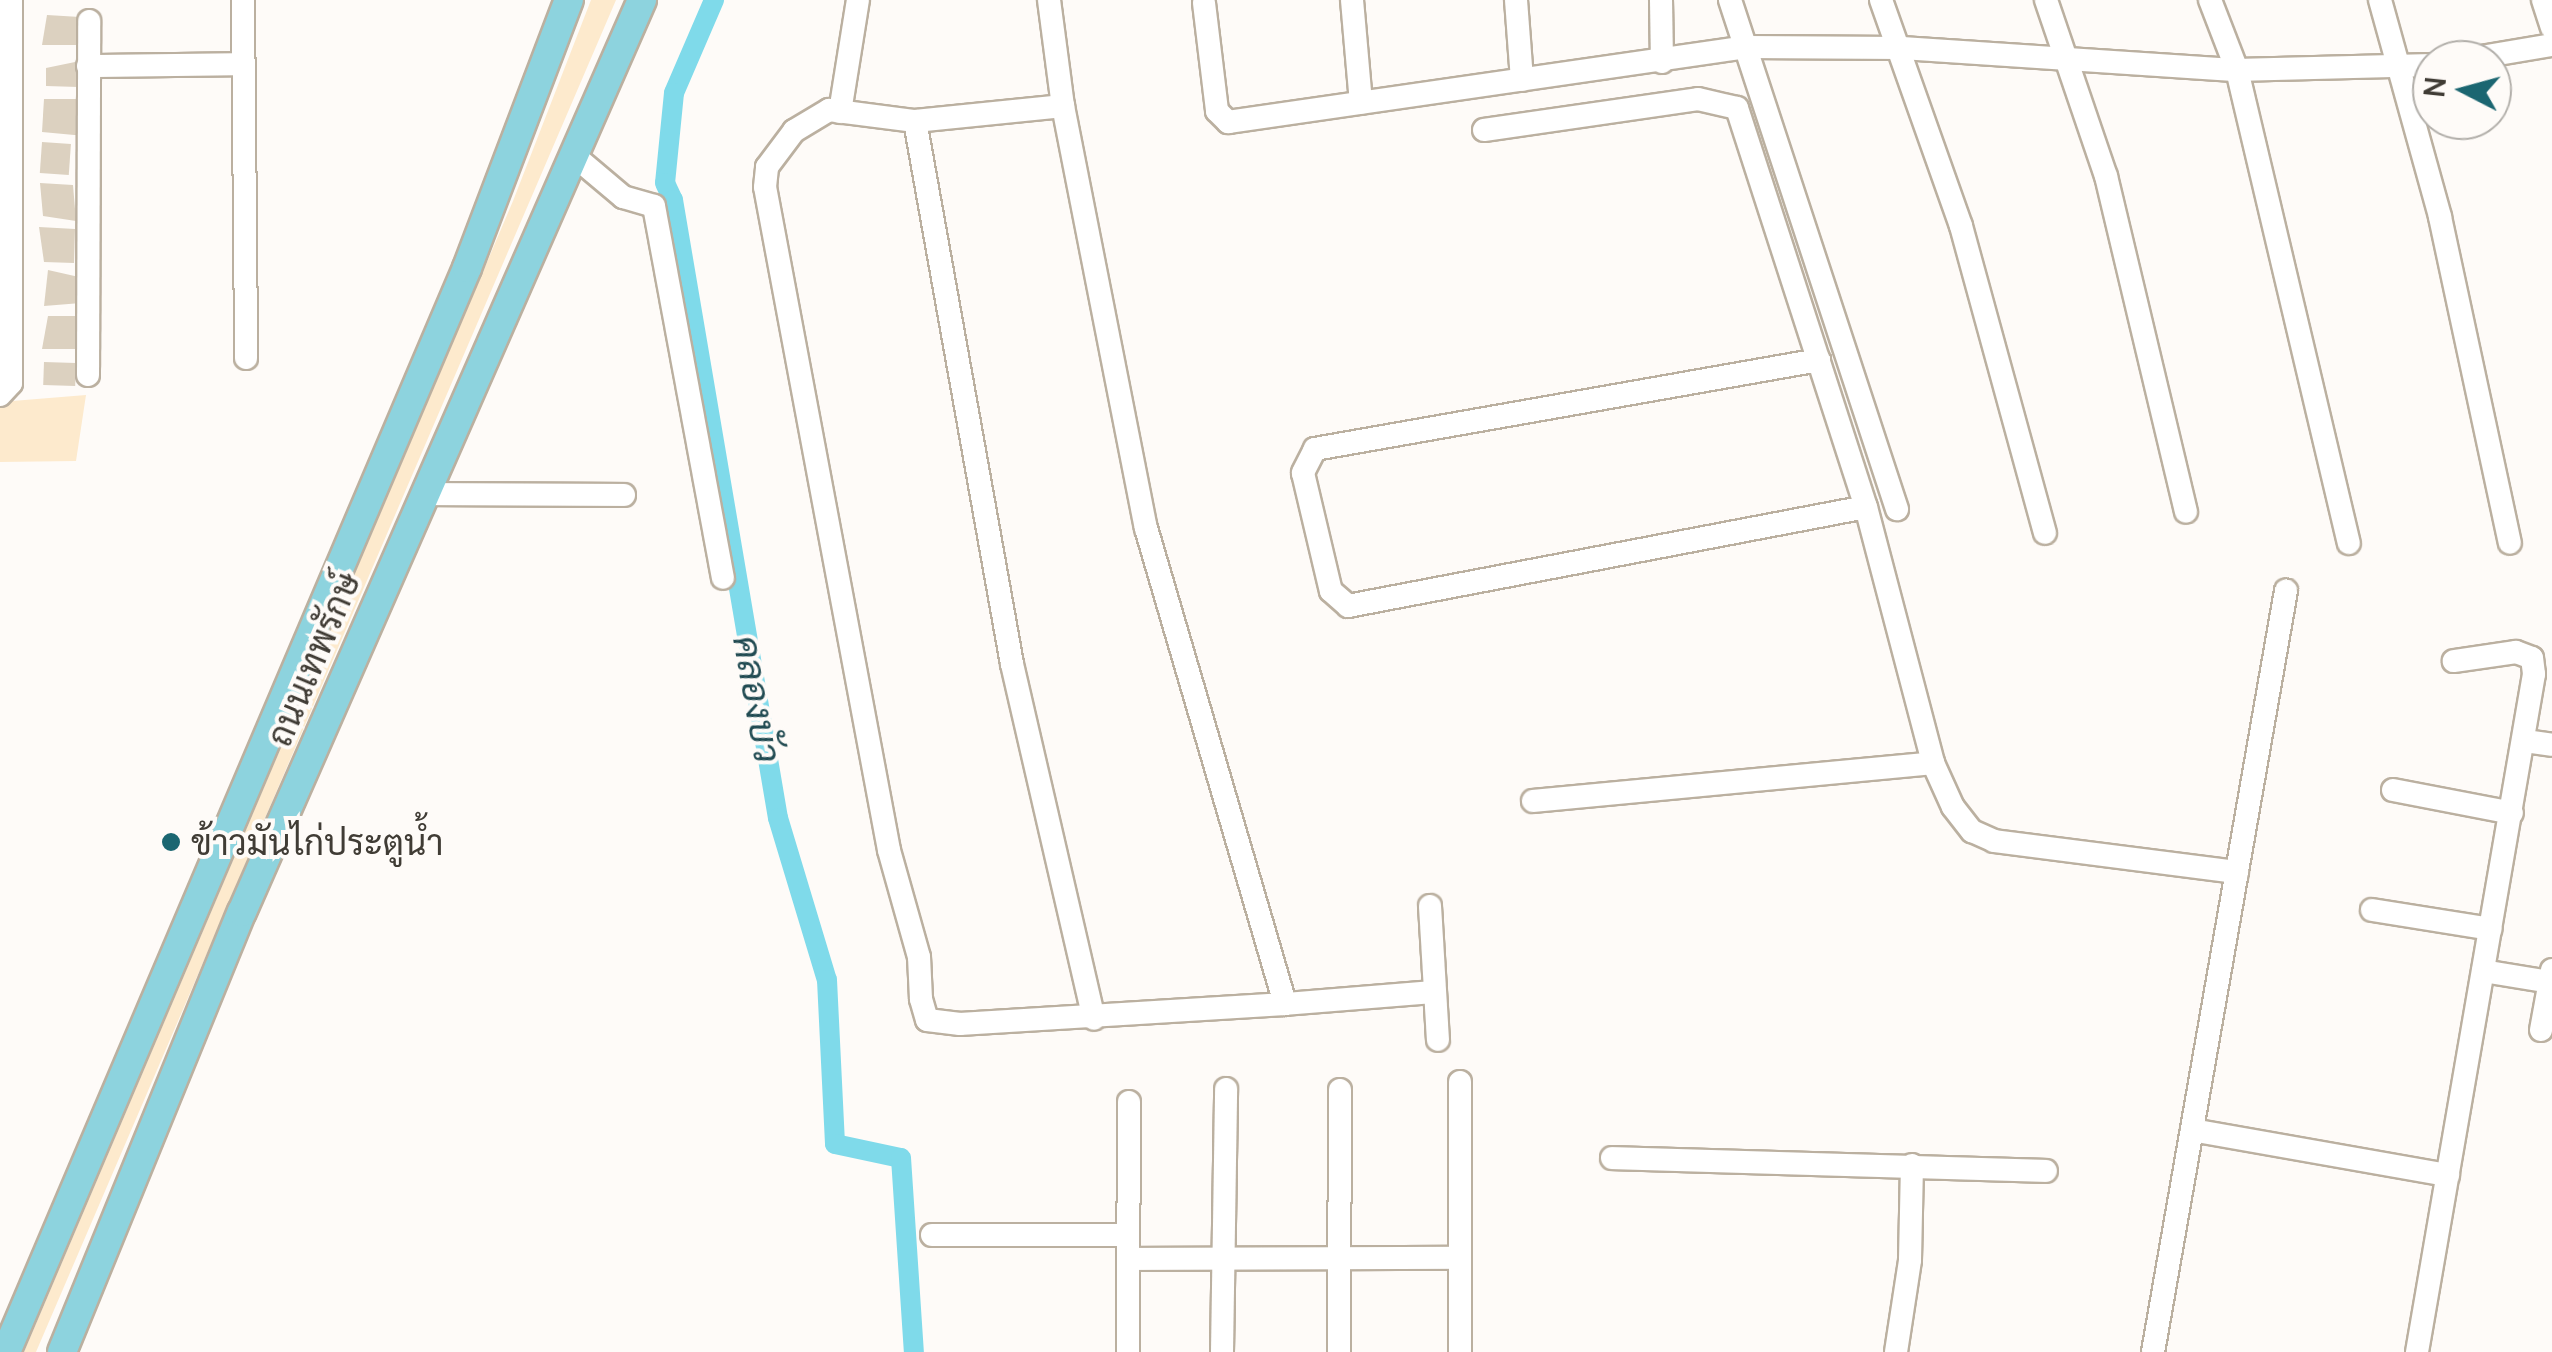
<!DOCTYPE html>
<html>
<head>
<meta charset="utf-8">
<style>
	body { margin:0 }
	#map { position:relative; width:2552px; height:1352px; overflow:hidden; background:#fefbf8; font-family:Manrope,Sarabun,sans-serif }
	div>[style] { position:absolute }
	.green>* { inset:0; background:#fdeacd }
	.canal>* { height:20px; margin:-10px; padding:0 10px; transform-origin:10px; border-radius:10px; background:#7fdaea }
	.building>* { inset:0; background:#dcd1c0; transform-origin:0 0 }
	.roads { filter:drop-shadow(2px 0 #bbb0a0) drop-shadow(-2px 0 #bbb0a0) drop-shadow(0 2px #bbb0a0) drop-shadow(0 -2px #bbb0a0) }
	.minor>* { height:22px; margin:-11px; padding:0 11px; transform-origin:11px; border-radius:11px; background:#fff }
	.major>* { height:28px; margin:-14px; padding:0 14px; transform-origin:14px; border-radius:14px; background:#8dd3de }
	.dots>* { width:28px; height:28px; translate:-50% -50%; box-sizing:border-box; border:5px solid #fefbf8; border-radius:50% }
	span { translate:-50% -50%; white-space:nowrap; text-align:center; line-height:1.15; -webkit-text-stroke:8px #fefbf8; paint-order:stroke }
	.street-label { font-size:35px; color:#403c35 }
	.poi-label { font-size:35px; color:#403c35 }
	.left { translate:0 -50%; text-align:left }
	.water-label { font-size:38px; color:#214b52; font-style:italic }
	.north { position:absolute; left:2412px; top:40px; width:100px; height:100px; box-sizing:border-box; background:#fefbf8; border:2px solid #b2afaa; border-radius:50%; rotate:276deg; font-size:28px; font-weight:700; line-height:40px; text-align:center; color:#403c35 }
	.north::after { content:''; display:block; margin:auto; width:35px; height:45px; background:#1b6671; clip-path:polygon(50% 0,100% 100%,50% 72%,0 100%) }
</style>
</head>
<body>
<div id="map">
	<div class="green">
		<i style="clip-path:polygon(591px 0,616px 0,36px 1352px,24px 1352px,513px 201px)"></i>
		<i style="clip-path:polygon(86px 395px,76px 461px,0 462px,0 402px)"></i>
	</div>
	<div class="canal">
		<i style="left:714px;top:0;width:101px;rotate:113.3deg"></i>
		<i style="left:674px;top:93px;width:90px;rotate:95.7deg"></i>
		<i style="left:665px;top:183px;width:19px;rotate:65deg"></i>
		<i style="left:673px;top:200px;width:627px;rotate:80.36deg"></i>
		<i style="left:778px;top:818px;width:169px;rotate:73.2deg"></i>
		<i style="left:827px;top:980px;width:164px;rotate:87.2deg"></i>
		<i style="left:835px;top:1144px;width:67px;rotate:12deg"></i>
		<i style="left:901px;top:1158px;width:194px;rotate:86.2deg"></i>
	</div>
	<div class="building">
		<i style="clip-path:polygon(47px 15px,80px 17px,78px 45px,42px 45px)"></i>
		<i style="clip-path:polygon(75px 62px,78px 87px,46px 86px,46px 68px)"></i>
		<i style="clip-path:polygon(44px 99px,84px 99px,85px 136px,42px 132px)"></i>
		<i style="left:42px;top:142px;width:29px;height:31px;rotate:4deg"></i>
		<i style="clip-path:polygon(40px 183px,73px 185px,76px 221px,43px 216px)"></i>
		<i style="clip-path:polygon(39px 227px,75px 229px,74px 263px,44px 262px)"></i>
		<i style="clip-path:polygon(48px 270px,79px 277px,81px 303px,44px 306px)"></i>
		<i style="clip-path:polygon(48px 316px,78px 316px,76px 349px,42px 349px)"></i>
		<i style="left:44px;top:362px;width:32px;height:23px;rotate:2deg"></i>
	</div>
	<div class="roads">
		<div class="minor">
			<i style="left:243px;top:0;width:358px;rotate:89.5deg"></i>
			<i style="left:1049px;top:0;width:107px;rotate:82.5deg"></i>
			<i style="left:1063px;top:106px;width:430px;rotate:78.9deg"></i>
			<i style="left:1146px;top:528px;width:496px;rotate:73.7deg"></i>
			<i style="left:1285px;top:1004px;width:326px;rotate:176.5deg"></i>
			<i style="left:960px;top:1024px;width:33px;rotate:-173deg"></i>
			<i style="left:927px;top:1020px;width:22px;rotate:-106deg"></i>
			<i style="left:921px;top:999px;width:42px;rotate:-92.7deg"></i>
			<i style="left:919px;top:957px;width:111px;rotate:-105.7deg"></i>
			<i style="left:889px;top:850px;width:674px;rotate:-100.59deg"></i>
			<i style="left:765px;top:187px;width:20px;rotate:-84deg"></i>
			<i style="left:767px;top:167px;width:45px;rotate:-53.1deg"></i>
			<i style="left:794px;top:131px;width:41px;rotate:-31deg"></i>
			<i style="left:829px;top:110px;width:87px;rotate:7.3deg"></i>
			<i style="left:915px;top:121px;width:149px;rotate:-5.8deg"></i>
			<i style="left:1352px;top:0;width:103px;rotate:85deg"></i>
			<i style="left:1516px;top:0;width:80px;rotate:85.7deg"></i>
			<i style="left:1661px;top:0;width:62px;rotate:89.1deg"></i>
			<i style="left:1730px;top:0;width:536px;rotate:71.84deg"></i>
			<i style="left:1881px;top:0;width:240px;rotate:70.5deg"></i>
			<i style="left:1961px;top:226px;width:318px;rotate:74.7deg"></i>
			<i style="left:2046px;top:0;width:186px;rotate:71.2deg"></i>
			<i style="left:2106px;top:176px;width:345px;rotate:76.6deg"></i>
			<i style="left:2210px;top:0;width:75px;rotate:68.9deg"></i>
			<i style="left:2237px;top:70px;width:486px;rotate:76.7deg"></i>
			<i style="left:2380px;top:0;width:225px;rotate:74.5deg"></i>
			<i style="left:2440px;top:217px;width:333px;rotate:77.9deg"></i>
			<i style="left:2543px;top:0;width:29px;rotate:72deg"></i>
			<i style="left:1204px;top:3px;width:109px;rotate:83.1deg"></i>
			<i style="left:1217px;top:111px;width:16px;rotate:45deg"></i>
			<i style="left:1228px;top:122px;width:524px;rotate:-8.22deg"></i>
			<i style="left:1747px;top:47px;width:155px;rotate:0.4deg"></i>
			<i style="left:1902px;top:48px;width:336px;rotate:3.8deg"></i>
			<i style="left:2237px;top:70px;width:195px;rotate:-1.5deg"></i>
			<i style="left:2463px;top:60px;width:90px;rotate:-9.6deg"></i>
			<i style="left:88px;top:66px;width:155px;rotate:-0.7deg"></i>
			<i style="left:840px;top:112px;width:113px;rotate:-80.9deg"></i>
			<i style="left:915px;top:121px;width:552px;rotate:79.87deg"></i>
			<i style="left:1012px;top:664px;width:364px;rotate:77deg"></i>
			<i style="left:1484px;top:130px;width:216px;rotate:-8.2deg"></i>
			<i style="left:1698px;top:99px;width:40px;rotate:13deg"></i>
			<i style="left:1737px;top:108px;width:419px;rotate:72.1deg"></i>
			<i style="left:1866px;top:507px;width:265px;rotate:75.3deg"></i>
			<i style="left:1933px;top:763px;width:48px;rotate:65.6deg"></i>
			<i style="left:1953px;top:807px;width:31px;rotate:52deg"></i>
			<i style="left:1972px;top:831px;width:24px;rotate:24deg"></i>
			<i style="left:1994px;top:841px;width:245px;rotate:7.3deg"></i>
			<i style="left:572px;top:154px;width:67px;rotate:40.1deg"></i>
			<i style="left:623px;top:197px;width:32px;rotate:16deg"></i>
			<i style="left:654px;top:206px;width:378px;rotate:79.5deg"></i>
			<i style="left:1819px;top:360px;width:512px;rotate:169.99deg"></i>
			<i style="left:1315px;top:449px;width:27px;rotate:117deg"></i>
			<i style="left:1303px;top:473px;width:121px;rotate:76.7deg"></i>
			<i style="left:1331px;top:591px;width:23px;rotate:41deg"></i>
			<i style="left:1348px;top:606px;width:527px;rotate:-10.82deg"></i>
			<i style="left:88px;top:375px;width:354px;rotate:-89.8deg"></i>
			<i style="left:0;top:395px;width:16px;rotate:-47deg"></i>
			<i style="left:11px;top:383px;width:383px;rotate:-90deg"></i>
			<i style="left:424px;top:494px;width:200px;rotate:0.3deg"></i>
			<i style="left:2525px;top:741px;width:27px;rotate:8deg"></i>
			<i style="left:2393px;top:790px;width:121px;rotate:10.9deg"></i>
			<i style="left:1533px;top:801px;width:402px;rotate:-5.4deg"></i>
			<i style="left:1430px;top:906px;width:134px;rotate:86.6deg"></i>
			<i style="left:2372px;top:910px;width:120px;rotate:9.1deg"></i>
			<i style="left:2483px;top:971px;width:68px;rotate:9.3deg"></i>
			<i style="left:1285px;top:1004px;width:150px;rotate:-4.6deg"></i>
			<i style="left:2541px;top:1030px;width:61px;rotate:-79.6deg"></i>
			<i style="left:1460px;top:1082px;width:270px;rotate:90deg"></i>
			<i style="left:2192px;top:1130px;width:260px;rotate:10deg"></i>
			<i style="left:1612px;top:1158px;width:434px;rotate:1.7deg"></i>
			<i style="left:932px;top:1235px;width:196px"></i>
			<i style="left:1128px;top:1259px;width:331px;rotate:-0.2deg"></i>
			<i style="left:1128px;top:1352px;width:250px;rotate:-89.8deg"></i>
			<i style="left:1222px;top:1352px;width:263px;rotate:-89.1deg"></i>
			<i style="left:1339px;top:1352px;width:262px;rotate:-89.8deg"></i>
			<i style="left:1896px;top:1352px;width:93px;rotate:-81.3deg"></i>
			<i style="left:1910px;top:1260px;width:95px;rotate:-88.8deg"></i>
			<i style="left:2153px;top:1352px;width:773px;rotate:-80.09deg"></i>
			<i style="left:2417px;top:1352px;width:688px;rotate:-80.21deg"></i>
			<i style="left:2534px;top:674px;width:16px;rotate:-97deg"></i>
			<i style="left:2532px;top:658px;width:17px;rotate:-159deg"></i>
			<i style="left:2516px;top:652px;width:63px;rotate:171.7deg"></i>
		</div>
		<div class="major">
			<i style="left:6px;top:1352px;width:1178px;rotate:-66.96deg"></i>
			<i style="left:467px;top:268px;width:287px;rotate:-69.2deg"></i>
			<i style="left:62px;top:1352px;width:475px;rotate:-67.8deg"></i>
			<i style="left:242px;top:912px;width:996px;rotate:-66.32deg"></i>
		</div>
	</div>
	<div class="dots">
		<i style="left:171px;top:842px;background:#1b6671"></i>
	</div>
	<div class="street-label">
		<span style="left:313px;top:659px;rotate:-67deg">ถนนเทพรักษ์</span>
	</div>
	<div class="poi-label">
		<span class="left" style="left:191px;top:842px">ข้าวมันไก่ประตูน้ำ</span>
	</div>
	<div class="water-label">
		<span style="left:758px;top:699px;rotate:80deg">คลองบัว</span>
	</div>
	<div class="north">N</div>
</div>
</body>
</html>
